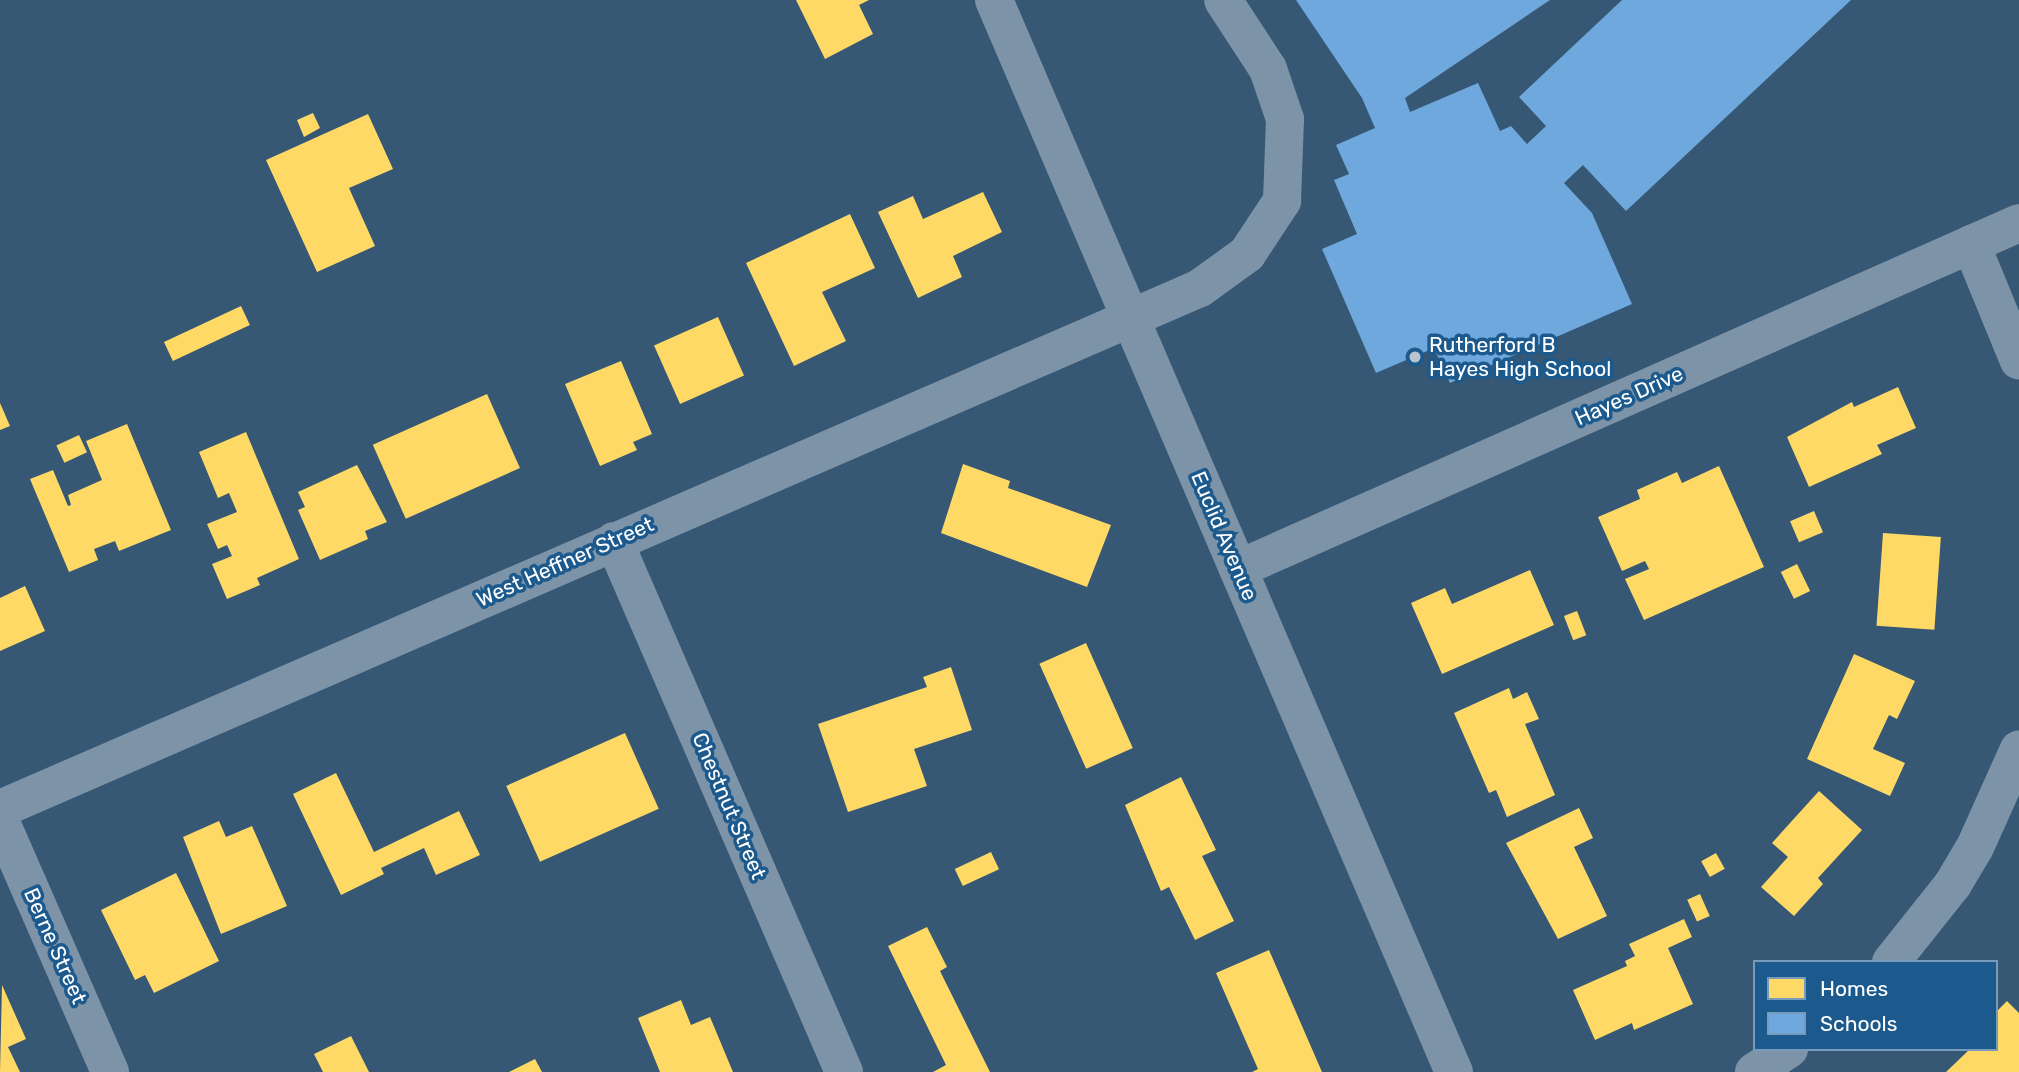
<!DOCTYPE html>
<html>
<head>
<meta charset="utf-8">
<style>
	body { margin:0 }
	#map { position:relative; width:2019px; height:1072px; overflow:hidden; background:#365874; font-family:Rubik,sans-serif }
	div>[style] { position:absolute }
	.homes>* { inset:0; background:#ffd966; transform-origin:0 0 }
	.schools>* { inset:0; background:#6fa8dc }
	.minor>* { height:38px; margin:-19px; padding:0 19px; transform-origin:19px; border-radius:19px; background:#7d94a8 }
	.dots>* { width:19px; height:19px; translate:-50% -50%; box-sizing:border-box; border:4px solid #1c5a8e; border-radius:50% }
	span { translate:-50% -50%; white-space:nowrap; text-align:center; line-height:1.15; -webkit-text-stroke:7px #1c5a8e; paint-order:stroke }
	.poi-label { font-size:21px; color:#fff }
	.left { translate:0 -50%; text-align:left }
	.street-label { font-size:21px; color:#fff }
	.legend { position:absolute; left:1753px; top:960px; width:245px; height:91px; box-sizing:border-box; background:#1c5a8e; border:2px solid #779cbb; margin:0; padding:9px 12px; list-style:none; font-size:21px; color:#fff }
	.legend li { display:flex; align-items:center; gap:14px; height:35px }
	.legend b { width:35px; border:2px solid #779cbb }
</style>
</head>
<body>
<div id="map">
	<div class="homes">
		<i style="clip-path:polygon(796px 0,869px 0,859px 5px,873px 34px,825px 59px)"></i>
		<i style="clip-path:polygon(313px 113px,320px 128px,304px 137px,297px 120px)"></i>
		<i style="clip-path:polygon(368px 114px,393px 169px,349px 188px,375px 246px,317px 272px,266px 160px)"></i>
		<i style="clip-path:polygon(983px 192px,1002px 232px,953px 256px,962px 277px,918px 298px,878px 212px,913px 196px,923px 219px)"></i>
		<i style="clip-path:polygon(850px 214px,875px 268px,822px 292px,846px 341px,794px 366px,746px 263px)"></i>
		<i style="left:241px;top:306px;width:21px;height:85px;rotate:65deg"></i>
		<i style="left:718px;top:317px;width:64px;height:70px;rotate:66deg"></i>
		<i style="clip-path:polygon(621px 361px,652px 434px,633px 442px,637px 450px,600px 466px,565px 384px)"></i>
		<i style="clip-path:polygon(1898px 387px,1916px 428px,1877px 445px,1882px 454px,1809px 487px,1787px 437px,1852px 402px,1854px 407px)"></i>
		<i style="left:487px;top:394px;width:81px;height:125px;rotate:66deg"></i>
		<i style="clip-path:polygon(0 403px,10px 426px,0 430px)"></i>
		<i style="clip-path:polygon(127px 424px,171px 530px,119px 551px,115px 541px,94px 549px,98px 560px,69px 572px,30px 479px,53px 470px,68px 506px,71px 505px,68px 495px,102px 480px,86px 441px)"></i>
		<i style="clip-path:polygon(246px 432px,299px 559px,257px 578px,260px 585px,227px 599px,212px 564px,232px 556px,227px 545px,218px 549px,207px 524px,237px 512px,229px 493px,218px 498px,199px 452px)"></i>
		<i style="left:79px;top:435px;width:19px;height:25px;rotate:65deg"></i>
		<i style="clip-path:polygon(963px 464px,1010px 481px,1008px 488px,1111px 525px,1087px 587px,941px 533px)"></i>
		<i style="clip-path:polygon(357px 465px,387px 522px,365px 531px,368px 539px,320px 560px,298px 510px,305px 507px,298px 492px)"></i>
		<i style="clip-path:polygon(1719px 466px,1764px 567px,1644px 620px,1625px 579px,1649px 569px,1645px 561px,1622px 571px,1598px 517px,1640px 499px,1637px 490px,1677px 472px,1682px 483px)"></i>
		<i style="left:1814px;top:511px;width:23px;height:26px;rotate:67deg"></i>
		<i style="left:1883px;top:533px;width:58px;height:93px;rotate:4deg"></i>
		<i style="left:1797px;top:564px;width:30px;height:18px;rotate:64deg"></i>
		<i style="clip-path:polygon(1530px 570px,1554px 625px,1442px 674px,1411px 603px,1445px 588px,1452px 604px)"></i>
		<i style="clip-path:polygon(25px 586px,45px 631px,0 651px,0 598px)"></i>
		<i style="left:1577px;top:611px;width:26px;height:14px;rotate:69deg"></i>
		<i style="left:1086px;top:643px;width:115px;height:51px;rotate:66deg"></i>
		<i style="clip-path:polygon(1854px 654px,1915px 681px,1897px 719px,1889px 715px,1873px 749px,1905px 763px,1890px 796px,1807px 759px)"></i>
		<i style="clip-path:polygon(951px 667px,972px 730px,914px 749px,927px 786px,848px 812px,818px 724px,927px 687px,923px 677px)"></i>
		<i style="clip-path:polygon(1509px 688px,1513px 699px,1527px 692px,1539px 719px,1525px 724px,1555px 795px,1507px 817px,1496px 790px,1489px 793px,1454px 713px)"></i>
		<i style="left:625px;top:733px;width:83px;height:130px;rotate:66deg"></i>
		<i style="clip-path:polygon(336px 773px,374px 852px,459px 811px,480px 855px,436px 875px,424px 848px,381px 868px,384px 874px,341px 895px,293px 794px)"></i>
		<i style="clip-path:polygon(1181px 777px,1216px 850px,1202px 856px,1234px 921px,1195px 940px,1169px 887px,1161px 891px,1125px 805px)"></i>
		<i style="clip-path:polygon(1819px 791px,1862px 830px,1818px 878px,1823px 884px,1794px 916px,1761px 887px,1788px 857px,1772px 843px)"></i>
		<i style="clip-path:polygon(1579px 808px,1593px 838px,1574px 847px,1607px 916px,1558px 939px,1506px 843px)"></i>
		<i style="clip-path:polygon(219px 821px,226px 837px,252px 826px,287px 906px,221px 934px,183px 837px)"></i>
		<i style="left:991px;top:852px;width:19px;height:40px;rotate:65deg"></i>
		<i style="left:1716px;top:853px;width:18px;height:17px;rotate:61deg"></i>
		<i style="clip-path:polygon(176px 873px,219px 961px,154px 993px,145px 975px,135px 980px,101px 910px)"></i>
		<i style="left:1700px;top:894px;width:24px;height:14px;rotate:66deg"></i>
		<i style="clip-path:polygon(1684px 919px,1692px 937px,1668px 948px,1693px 1004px,1634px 1030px,1632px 1023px,1595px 1040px,1573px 990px,1627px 966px,1625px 961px,1635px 956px,1629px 944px)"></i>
		<i style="clip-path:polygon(927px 927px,947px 967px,940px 971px,990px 1072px,933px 1072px,946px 1065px,888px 946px)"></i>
		<i style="clip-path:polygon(1269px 950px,1322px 1072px,1252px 1072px,1258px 1069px,1216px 973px)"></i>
		<i style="clip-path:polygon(2px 985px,26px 1039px,8px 1047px,20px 1072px,0 1072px)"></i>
		<i style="clip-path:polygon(681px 1000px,691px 1025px,710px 1017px,733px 1072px,660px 1072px,638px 1018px)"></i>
		<i style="clip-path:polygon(2007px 1001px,2019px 1013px,2019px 1072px,1946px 1072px,1970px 1049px,1996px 1049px,1996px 1012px)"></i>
		<i style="clip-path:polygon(351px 1036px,369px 1072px,323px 1072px,314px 1054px)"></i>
		<i style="clip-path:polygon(535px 1059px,542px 1072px,509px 1072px)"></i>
	</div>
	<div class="schools">
		<i style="clip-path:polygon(1296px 0,1550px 0,1405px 98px,1410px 112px,1478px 83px,1500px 131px,1511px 126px,1527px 144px,1546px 126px,1519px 97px,1622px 0,1851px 0,1626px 211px,1583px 165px,1564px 183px,1592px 213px,1632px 304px,1450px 383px,1434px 348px,1376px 373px,1322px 249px,1357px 234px,1334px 180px,1349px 174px,1336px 145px,1375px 128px,1362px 98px)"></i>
	</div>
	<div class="minor">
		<i style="left:994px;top:0;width:1167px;rotate:66.78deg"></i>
		<i style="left:1971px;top:244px;width:126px;rotate:67.7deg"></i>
		<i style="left:614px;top:541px;width:579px;rotate:66.58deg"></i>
		<i style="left:1238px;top:569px;width:854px;rotate:-23.89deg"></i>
		<i style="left:0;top:809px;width:1308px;rotate:-23.47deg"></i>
		<i style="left:1200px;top:288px;width:58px;rotate:-35.9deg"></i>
		<i style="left:1247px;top:254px;width:64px;rotate:-56.6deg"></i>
		<i style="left:1282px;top:201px;width:82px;rotate:-87.9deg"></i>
		<i style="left:1285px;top:119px;width:53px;rotate:-108.8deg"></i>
		<i style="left:1268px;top:69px;width:82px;rotate:-123.1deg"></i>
		<i style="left:0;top:820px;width:275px;rotate:66.4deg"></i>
		<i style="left:1891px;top:962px;width:100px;rotate:-51.5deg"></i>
		<i style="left:1953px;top:884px;width:43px;rotate:-59.3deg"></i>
		<i style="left:1975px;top:847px;width:107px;rotate:-65.8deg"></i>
		<i style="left:1754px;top:1072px;width:42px;rotate:-33.3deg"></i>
	</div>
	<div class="dots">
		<i style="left:1415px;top:357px;background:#b9c5ce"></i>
	</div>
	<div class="poi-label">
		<span class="left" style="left:1429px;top:357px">Rutherford B<br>Hayes High School</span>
	</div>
	<div class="street-label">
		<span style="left:1629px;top:396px;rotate:-24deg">Hayes Drive</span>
		<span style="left:1224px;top:536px;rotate:67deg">Euclid Avenue</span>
		<span style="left:565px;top:562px;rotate:-24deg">West Heffner Street</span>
		<span style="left:729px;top:806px;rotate:67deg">Chestnut Street</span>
		<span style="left:55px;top:946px;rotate:66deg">Berne Street</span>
	</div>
	<ul class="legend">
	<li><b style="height:19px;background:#ffd966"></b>Homes</li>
	<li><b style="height:19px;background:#6fa8dc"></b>Schools</li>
	</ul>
</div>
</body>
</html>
